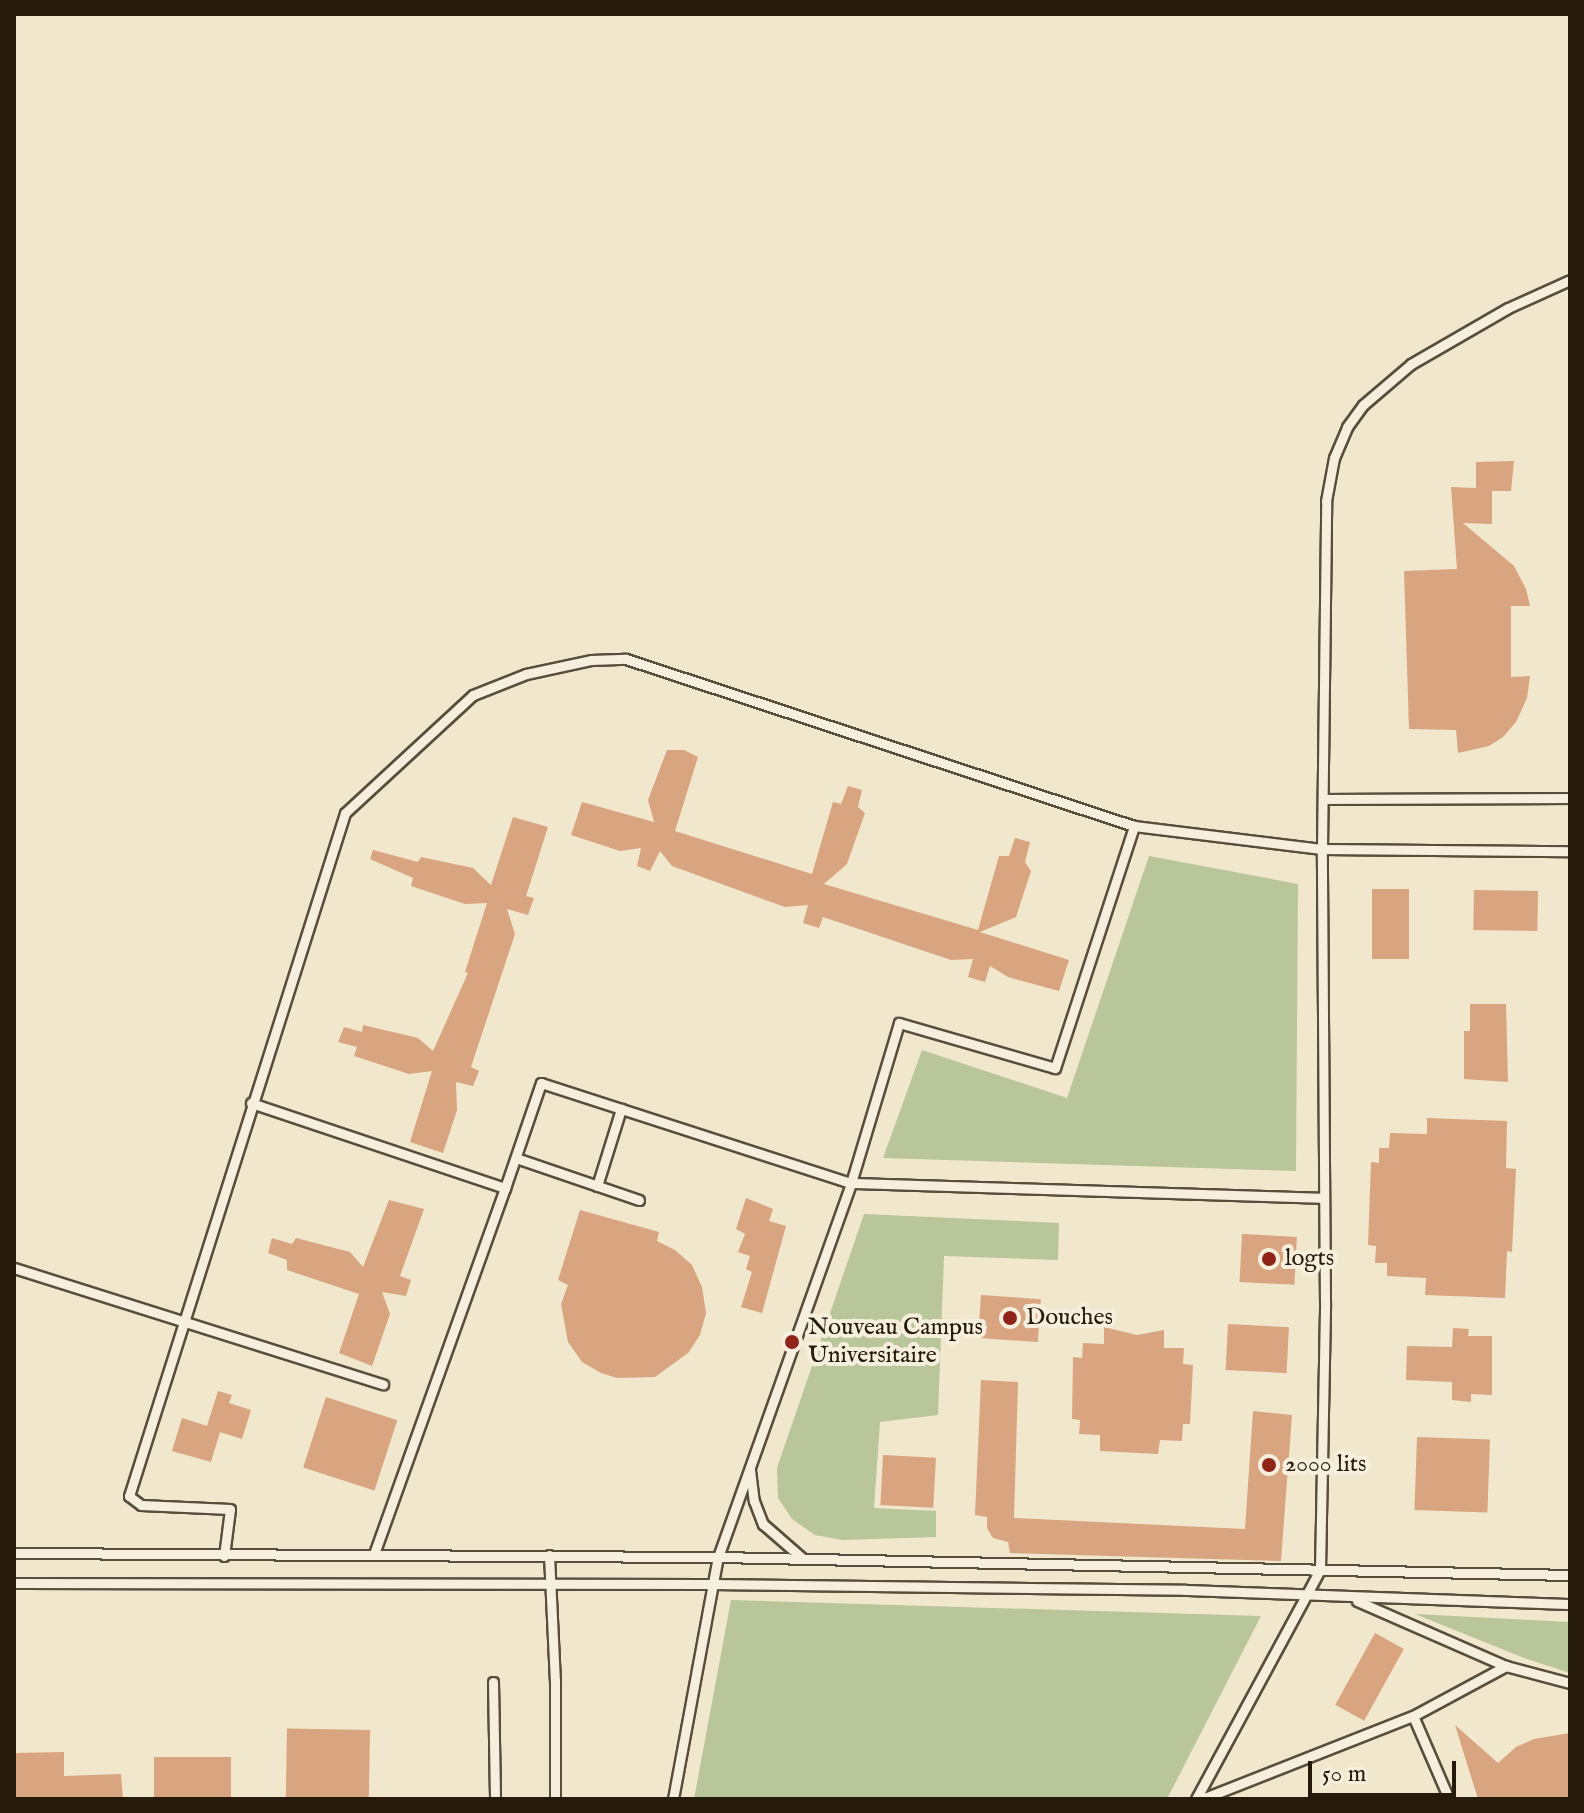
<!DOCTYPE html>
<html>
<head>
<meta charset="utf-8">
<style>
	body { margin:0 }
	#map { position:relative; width:1584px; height:1813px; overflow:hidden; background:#f1e7cd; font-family:"IM FELL English",serif }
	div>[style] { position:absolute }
	.green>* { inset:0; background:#b8c69a }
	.building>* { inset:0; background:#d8a580; transform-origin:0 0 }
	.roads { filter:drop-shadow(2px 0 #594d3b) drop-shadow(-2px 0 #594d3b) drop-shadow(0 2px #594d3b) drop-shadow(0 -2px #594d3b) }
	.service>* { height:9px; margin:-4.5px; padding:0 4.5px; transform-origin:4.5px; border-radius:4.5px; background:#f6efde }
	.dots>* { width:22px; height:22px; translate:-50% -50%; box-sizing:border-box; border:4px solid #f6efde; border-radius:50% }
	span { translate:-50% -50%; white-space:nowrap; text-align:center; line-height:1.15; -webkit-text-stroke:8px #f6efde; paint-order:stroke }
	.poi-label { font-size:24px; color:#261a0a }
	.left { translate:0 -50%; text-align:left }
	.frame { position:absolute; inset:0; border:16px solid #261a0a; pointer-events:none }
	.scale { position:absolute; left:1308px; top:1761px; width:148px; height:36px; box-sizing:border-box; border:4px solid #261a0a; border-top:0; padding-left:10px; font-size:24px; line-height:28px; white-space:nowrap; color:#261a0a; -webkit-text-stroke:6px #f6efde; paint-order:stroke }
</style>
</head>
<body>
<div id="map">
	<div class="green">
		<i style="clip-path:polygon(1149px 856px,1298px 884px,1296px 1171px,883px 1158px,922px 1050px,1067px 1098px)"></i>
		<i style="clip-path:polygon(864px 1214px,1059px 1223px,1058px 1260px,944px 1256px,938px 1415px,880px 1422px,874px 1508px,936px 1511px,936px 1537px,842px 1540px,815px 1535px,792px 1519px,778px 1498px,777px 1468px)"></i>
		<i style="clip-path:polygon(731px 1600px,1261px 1616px,1167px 1799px,694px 1799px)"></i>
		<i style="clip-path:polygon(1415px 1614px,1570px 1622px,1570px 1673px,1524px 1658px)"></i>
	</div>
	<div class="building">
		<i style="clip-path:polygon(1514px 461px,1511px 491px,1492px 491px,1492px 524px,1463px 523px,1514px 566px,1526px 589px,1530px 606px,1511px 606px,1511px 677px,1530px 676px,1527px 698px,1516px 722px,1503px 737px,1489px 746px,1458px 753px,1456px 730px,1409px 729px,1404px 571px,1457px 569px,1451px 487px,1476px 488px,1476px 462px)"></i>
		<i style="clip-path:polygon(667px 750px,684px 750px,698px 757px,675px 831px,812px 874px,833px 802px,841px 804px,848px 786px,862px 790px,858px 807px,865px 813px,847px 864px,824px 884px,978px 930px,999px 856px,1009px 856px,1015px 838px,1030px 842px,1025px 862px,1031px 871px,1016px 917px,980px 932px,1069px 960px,1059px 991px,1008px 977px,990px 966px,985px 982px,968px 977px,973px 959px,951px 960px,823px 917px,819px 928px,803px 923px,808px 905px,785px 907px,672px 866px,660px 851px,650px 871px,637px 866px,641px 848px,620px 851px,571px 835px,582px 802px,654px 822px,648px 800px)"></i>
		<i style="clip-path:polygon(513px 817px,548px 827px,526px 896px,534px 898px,528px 915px,507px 909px,515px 934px,471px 1067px,479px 1071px,473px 1086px,456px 1082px,457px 1110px,443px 1153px,410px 1142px,432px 1071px,409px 1074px,354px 1056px,357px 1047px,338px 1042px,344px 1027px,362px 1032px,363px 1025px,418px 1038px,433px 1051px,468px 973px,465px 972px,487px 903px,465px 904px,411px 886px,413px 878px,370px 859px,373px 850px,418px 862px,421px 857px,473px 868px,491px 885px)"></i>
		<i style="left:1372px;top:889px;width:37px;height:70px"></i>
		<i style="left:1538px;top:891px;width:40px;height:64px;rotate:91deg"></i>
		<i style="clip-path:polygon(1470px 1004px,1506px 1004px,1508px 1082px,1464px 1079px,1464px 1031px,1470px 1031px)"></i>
		<i style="clip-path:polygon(1427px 1118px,1507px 1121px,1506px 1168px,1516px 1169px,1512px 1252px,1507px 1251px,1505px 1298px,1425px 1295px,1426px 1278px,1387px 1276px,1387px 1263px,1375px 1263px,1376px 1246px,1368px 1245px,1371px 1162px,1379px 1163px,1379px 1148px,1389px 1148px,1390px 1133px,1427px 1134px)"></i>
		<i style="clip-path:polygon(746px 1198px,773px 1209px,769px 1221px,786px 1226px,762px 1313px,741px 1307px,752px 1272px,746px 1269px,750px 1256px,738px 1252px,745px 1234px,736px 1229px)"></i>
		<i style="clip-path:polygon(389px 1200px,424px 1209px,400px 1276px,411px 1280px,406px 1296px,382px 1292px,390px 1314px,372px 1366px,339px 1353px,359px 1294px,287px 1270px,287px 1260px,268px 1253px,272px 1238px,292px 1244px,296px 1238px,350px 1252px,363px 1267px)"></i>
		<i style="clip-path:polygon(580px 1210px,659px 1232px,657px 1241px,675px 1250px,692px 1265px,702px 1287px,706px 1313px,700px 1335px,688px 1353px,655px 1377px,617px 1378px,601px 1373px,582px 1362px,568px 1342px,561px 1304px,568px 1285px,558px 1280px)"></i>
		<i style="left:1242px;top:1234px;width:55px;height:48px;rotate:3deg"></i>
		<i style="left:981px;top:1295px;width:60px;height:43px;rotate:4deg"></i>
		<i style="left:1228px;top:1324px;width:61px;height:46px;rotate:3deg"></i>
		<i style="clip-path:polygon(1104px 1327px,1137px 1335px,1164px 1330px,1164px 1348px,1184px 1348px,1183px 1364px,1193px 1365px,1190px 1424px,1183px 1424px,1182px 1441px,1160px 1440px,1158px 1454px,1100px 1451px,1100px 1435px,1079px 1434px,1080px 1420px,1072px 1419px,1073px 1357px,1082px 1358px,1083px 1343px,1104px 1344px)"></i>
		<i style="clip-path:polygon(1453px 1328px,1469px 1329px,1468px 1336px,1492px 1336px,1492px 1395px,1471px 1394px,1471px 1402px,1452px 1400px,1452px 1382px,1406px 1380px,1407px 1346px,1452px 1347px)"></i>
		<i style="clip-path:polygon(981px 1380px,1018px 1382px,1014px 1518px,1245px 1529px,1253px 1411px,1292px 1415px,1281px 1561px,1010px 1553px,1008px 1542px,993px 1538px,987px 1528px,987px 1517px,975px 1515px)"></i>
		<i style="clip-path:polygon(218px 1391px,232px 1395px,229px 1403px,251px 1410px,242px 1439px,220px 1432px,211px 1462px,172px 1451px,182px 1418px,207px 1426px)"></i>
		<i style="left:326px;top:1397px;width:75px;height:74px;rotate:18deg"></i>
		<i style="left:1417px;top:1437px;width:73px;height:73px;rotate:2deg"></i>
		<i style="left:883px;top:1455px;width:53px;height:50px;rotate:3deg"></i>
		<i style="left:1375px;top:1633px;width:33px;height:82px;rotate:29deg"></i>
		<i style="clip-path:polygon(1455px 1725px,1498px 1763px,1516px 1747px,1534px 1739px,1570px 1733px,1570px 1799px,1478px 1799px)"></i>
		<i style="left:370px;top:1730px;width:69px;height:83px;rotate:91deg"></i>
		<i style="clip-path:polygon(64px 1752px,64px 1776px,121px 1774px,123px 1799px,14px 1799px,14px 1753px)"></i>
		<i style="left:231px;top:1757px;width:42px;height:77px;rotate:90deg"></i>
	</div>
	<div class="roads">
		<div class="service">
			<i style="left:1323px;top:799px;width:247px;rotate:-0.2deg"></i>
			<i style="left:251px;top:1103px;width:268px;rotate:18.5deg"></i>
			<i style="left:505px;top:1188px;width:389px;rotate:109.7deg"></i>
			<i style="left:516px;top:1158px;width:130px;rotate:18.9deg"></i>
			<i style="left:597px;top:1186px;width:81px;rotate:-72.7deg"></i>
			<i style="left:505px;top:1188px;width:111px;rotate:-71.1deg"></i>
			<i style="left:541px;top:1083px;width:326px;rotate:17.9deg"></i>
			<i style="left:851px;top:1183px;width:472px;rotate:1.8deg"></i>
			<i style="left:14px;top:1268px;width:387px;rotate:17.5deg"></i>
			<i style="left:750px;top:1470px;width:31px;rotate:83deg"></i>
			<i style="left:754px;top:1501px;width:25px;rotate:69deg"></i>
			<i style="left:763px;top:1524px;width:52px;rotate:41.1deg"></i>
			<i style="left:14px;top:1553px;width:704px;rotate:0.33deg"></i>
			<i style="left:718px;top:1557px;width:852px;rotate:1.21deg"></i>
			<i style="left:549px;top:1555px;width:126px;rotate:87.3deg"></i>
			<i style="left:555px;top:1681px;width:118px;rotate:90deg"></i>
			<i style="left:224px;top:1556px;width:47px;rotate:-82.7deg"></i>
			<i style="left:230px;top:1509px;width:89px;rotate:-177.4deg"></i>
			<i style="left:141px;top:1505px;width:15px;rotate:-143deg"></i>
			<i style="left:129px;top:1496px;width:716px;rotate:-72.45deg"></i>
			<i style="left:345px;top:813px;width:174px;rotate:-42.7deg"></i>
			<i style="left:473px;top:695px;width:57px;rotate:-21.6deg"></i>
			<i style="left:526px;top:674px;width:66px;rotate:-12.2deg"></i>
			<i style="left:591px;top:660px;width:35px;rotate:-2deg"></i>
			<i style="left:626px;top:659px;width:535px;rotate:18.2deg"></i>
			<i style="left:1134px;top:826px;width:189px;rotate:7deg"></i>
			<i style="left:1322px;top:849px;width:248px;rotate:0.5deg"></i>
			<i style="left:14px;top:1583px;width:697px;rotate:0.08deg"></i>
			<i style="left:711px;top:1584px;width:474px;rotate:0.7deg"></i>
			<i style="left:1185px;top:1590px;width:385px;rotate:2.1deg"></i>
			<i style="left:1357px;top:1601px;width:163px;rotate:23.6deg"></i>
			<i style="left:493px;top:1682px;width:117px;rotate:89deg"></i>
			<i style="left:673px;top:1799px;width:246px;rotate:-79.5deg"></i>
			<i style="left:718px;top:1557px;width:397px;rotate:-70.4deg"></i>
			<i style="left:851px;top:1183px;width:167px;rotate:-73.3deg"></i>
			<i style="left:899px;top:1023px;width:162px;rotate:16.1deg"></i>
			<i style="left:1055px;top:1068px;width:255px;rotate:-71.9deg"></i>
			<i style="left:1196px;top:1799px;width:260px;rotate:-61.6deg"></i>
			<i style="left:1320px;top:1570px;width:267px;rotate:-88.9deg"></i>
			<i style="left:1325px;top:1303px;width:454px;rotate:-90.4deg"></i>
			<i style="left:1322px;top:849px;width:348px;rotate:-89.3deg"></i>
			<i style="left:1326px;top:501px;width:44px;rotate:-79.5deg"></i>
			<i style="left:1334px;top:458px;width:34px;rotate:-67deg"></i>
			<i style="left:1347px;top:427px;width:27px;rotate:-54deg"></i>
			<i style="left:1363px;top:405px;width:63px;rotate:-40.5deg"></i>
			<i style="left:1411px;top:364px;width:112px;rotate:-30deg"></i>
			<i style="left:1508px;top:308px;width:68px;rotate:-24.3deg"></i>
			<i style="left:1202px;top:1799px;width:227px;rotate:-21.5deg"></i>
			<i style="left:1449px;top:1799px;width:90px;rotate:-113.4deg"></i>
			<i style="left:1413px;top:1716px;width:106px;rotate:-28.3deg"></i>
			<i style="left:1506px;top:1666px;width:66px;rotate:14.9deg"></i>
		</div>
	</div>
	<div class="dots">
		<i style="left:1269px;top:1259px;background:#8f2418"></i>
		<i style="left:1010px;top:1318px;background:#8f2418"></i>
		<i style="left:792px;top:1342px;background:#8f2418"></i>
		<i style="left:1269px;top:1465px;background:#8f2418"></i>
	</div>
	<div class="poi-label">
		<span class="left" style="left:1285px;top:1259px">logts</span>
		<span class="left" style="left:1026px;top:1318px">Douches</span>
		<span class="left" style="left:808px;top:1342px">Nouveau Campus<br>Universitaire</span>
		<span class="left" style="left:1285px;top:1465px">2000 lits</span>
	</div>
	<div class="frame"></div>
	<div class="scale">50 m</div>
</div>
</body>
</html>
